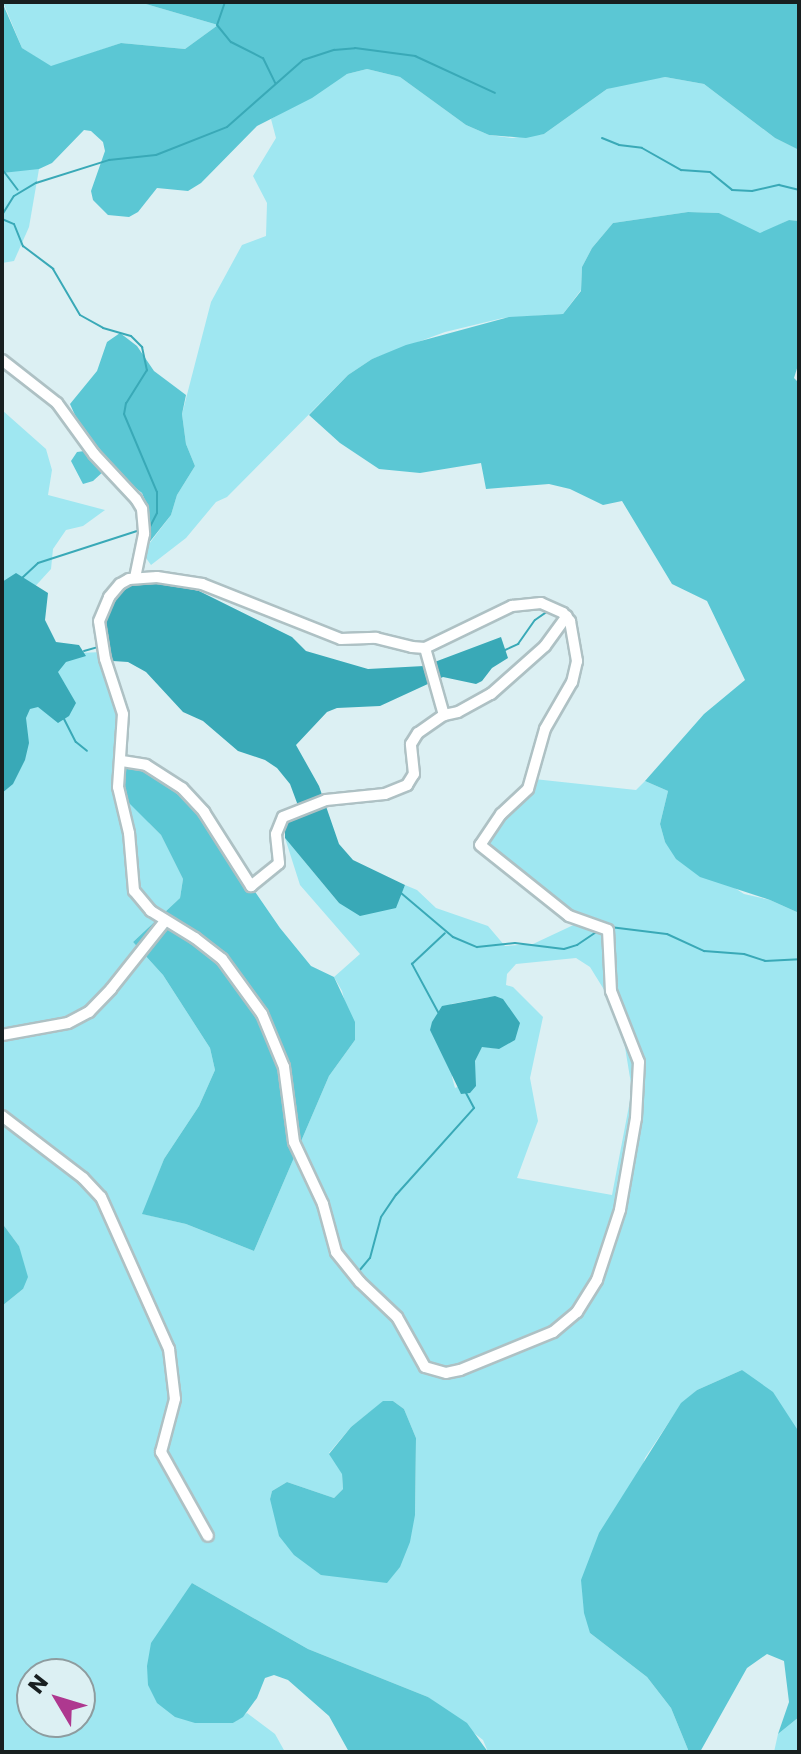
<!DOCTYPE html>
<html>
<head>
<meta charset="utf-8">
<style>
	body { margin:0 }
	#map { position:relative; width:801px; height:1754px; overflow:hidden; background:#dcf0f3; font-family:Poppins,sans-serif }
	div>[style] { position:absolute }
	.green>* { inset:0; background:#9fe7f1 }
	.forest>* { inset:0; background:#5bc7d4 }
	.water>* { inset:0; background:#39a9b7 }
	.stream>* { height:2px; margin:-1px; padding:0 1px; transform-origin:1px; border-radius:1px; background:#39a9b7 }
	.roads { filter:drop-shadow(2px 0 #aec1c4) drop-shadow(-2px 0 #aec1c4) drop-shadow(0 2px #aec1c4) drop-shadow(0 -2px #aec1c4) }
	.street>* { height:10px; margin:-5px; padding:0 5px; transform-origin:5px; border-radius:5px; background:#fff }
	span { translate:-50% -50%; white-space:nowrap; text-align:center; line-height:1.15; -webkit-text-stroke:8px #dcf0f3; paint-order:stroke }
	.frame { position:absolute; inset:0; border:4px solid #181f20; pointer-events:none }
	.north { position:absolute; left:16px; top:1658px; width:80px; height:80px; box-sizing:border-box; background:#dcf0f3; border:2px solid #8e9c9f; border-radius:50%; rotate:308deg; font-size:22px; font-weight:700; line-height:32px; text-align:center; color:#181f20 }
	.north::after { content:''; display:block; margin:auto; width:28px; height:36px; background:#ae388f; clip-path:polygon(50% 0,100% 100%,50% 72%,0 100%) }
</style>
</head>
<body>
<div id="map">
	<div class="green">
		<i style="clip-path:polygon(3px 2px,139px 2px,218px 25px,185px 49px,121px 43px,51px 67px,22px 48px)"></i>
		<i style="clip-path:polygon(367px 69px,400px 77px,466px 125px,489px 135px,512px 138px,544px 134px,607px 89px,633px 81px,665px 77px,704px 84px,775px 138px,799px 150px,799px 221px,789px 220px,760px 234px,719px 213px,688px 212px,613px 223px,592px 248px,582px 267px,581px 290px,563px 314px,503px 318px,445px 332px,372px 359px,348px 375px,227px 497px,216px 502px,186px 538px,151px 565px,138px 547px,149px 544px,171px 515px,177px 495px,195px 466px,186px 444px,182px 414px,211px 302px,242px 245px,266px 236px,267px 203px,253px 176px,276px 138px,271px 119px,347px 74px)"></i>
		<i style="clip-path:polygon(9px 169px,39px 169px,29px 227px,14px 261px,2px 263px,2px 173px)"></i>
		<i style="clip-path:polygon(evenodd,2px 410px,46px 449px,52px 470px,48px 495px,105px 510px,83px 526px,66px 530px,53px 549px,51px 569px,30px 592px,49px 654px,104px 652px,113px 661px,122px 704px,124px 757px,149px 823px,161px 835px,183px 879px,180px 898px,133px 942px,163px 975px,210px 1048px,215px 1070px,199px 1106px,164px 1159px,143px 1214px,186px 1224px,254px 1251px,329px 1076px,355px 1040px,342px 991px,334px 977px,360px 954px,300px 885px,285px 838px,339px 903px,395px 908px,405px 885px,417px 890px,436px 908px,488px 926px,505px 946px,533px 944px,582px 921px,484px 847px,479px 838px,481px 833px,534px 779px,636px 790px,645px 781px,668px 791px,660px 824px,665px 842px,744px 894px,770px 900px,799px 913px,799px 1432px,742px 1370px,697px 1390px,681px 1404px,645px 1458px,590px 1633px,647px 1677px,671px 1708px,689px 1752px,488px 1752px,483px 1740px,428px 1697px,308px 1649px,192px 1583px,195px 1723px,233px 1723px,247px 1713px,275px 1734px,285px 1752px,2px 1752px,2px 1306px,23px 1289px,19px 1246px,2px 1223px,2px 410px,576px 958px,590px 967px,611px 1001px,625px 1047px,632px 1090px,612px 1195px,517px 1178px,538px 1121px,530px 1078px,543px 1017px,513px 987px,506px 985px,507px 974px,516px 964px,576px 958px,2px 410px,489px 997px,502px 1000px,499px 1049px,482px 1046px,475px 1061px,474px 1080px,455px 1088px,452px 1077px,451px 1004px,489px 997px,2px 410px,393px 1401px,404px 1409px,416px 1438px,415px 1515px,270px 1499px,272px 1491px,287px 1482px,334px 1498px,343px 1489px,342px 1473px,329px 1453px,351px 1427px,383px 1402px,393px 1401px,2px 410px,32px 1674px,80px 1674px,80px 1722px,32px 1722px,32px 1674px)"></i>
		<i style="clip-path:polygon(799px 1717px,799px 1752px,774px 1752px,778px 1734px)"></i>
	</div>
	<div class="forest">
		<i style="clip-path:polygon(2px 2px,22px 48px,51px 66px,121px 43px,185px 49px,218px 25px,139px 2px,799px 2px,799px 150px,775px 138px,704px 84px,665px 77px,607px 89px,544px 134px,526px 138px,489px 135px,466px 125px,400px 77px,367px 69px,347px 74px,312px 98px,257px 126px,201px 183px,188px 191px,157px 188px,138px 212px,129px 217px,108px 215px,93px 200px,91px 191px,105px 151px,103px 142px,91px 131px,84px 130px,52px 163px,39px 169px,2px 173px)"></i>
		<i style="clip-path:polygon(688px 212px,719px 213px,760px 233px,789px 220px,799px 221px,799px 362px,794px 378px,799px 383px,799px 913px,770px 900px,700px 877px,676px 859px,665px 842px,660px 824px,668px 791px,645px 781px,704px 714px,745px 680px,707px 601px,672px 584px,622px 501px,603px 505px,570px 489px,549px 484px,486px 489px,481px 463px,420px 473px,379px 469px,340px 443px,309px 415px,348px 375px,372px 359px,406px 345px,509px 317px,563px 314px,581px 291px,582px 267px,592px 248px,613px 223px)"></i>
		<i style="clip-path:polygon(120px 333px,137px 346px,154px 371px,186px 395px,182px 414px,186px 444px,195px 466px,177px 495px,171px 515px,148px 544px,141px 546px,137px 516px,144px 512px,146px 503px,142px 493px,112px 470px,105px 470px,93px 481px,83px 484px,71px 461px,77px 452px,92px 450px,94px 444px,83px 433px,70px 404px,97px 371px,107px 342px)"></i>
		<i style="clip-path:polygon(124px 757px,188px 794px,280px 928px,311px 966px,334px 977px,355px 1022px,355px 1040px,329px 1076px,254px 1251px,186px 1224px,142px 1214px,164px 1159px,199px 1106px,215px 1070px,210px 1048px,163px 975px,133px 942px,180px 898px,183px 879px,161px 835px,111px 785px,117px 761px)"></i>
		<i style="clip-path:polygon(2px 1223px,19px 1246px,28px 1277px,23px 1289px,2px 1306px)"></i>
		<i style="clip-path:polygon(742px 1370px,773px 1392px,799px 1432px,799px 1717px,778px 1734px,789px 1702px,784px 1661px,767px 1654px,747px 1668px,700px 1752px,689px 1752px,671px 1708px,647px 1677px,590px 1633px,584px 1613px,581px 1580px,599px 1533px,681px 1403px,697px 1390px)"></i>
		<i style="clip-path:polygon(383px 1401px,393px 1401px,404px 1409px,416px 1438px,415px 1515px,410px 1542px,400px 1567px,387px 1583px,321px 1575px,294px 1555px,279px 1536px,270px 1499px,272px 1491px,287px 1482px,334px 1498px,343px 1489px,342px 1474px,329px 1454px,351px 1427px)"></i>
		<i style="clip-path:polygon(192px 1583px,308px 1649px,428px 1697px,467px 1723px,488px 1752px,349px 1752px,329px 1716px,288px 1680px,274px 1675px,265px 1678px,257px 1698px,243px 1717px,233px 1723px,195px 1723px,175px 1717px,157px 1703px,148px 1685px,147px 1666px,151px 1643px)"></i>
	</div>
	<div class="water">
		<i style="clip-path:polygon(16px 573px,48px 593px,45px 620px,56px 642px,79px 645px,86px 656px,66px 662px,58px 672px,76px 703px,69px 716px,58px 723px,38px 707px,30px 709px,26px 718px,29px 743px,25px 760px,13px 784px,2px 793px,2px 582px)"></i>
		<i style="clip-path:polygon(155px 581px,199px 591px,292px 637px,306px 651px,368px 669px,424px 666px,501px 637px,508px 658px,492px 668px,482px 681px,476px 684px,443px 677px,380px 706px,337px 708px,327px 712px,296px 745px,319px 786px,339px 844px,353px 860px,405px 885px,396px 908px,360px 916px,339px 903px,285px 838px,285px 823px,300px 811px,290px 784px,277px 768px,265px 760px,238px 751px,203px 721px,183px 712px,146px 672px,128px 662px,113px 661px,106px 654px,101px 626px,119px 590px,131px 582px)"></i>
		<i style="clip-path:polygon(495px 996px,503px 999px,520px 1023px,515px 1040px,499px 1049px,482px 1047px,475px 1061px,476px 1086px,470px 1093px,461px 1094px,430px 1030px,432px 1022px,442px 1006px)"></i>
	</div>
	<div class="stream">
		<i style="left:225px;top:2px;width:24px;rotate:109deg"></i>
		<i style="left:217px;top:25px;width:22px;rotate:51deg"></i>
		<i style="left:231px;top:42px;width:36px;rotate:27deg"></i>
		<i style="left:263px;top:58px;width:28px;rotate:64deg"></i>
		<i style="left:602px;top:138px;width:18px;rotate:22deg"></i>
		<i style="left:619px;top:145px;width:23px;rotate:7deg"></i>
		<i style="left:642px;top:148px;width:45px;rotate:29.4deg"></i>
		<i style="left:681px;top:170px;width:29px;rotate:4deg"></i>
		<i style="left:710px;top:172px;width:28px;rotate:39deg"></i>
		<i style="left:732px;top:190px;width:20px;rotate:3deg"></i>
		<i style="left:752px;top:191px;width:28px;rotate:-13deg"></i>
		<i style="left:779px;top:185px;width:21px;rotate:14deg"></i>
		<i style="left:2px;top:169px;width:26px;rotate:53deg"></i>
		<i style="left:2px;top:215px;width:22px;rotate:-58deg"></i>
		<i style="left:14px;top:196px;width:26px;rotate:-31deg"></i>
		<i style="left:36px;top:183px;width:77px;rotate:-17.5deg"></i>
		<i style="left:109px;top:160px;width:47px;rotate:-6.1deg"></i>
		<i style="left:156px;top:155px;width:76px;rotate:-21.5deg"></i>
		<i style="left:227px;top:127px;width:101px;rotate:-41.4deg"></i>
		<i style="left:303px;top:60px;width:33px;rotate:-18deg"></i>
		<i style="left:334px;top:50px;width:21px;rotate:-5deg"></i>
		<i style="left:355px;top:48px;width:61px;rotate:7.6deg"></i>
		<i style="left:415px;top:56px;width:88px;rotate:24.8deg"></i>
		<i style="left:2px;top:219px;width:13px;rotate:23deg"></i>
		<i style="left:14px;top:224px;width:24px;rotate:68deg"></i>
		<i style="left:23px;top:246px;width:38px;rotate:37deg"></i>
		<i style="left:53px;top:269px;width:53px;rotate:59.6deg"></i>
		<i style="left:80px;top:315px;width:26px;rotate:29deg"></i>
		<i style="left:103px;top:328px;width:29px;rotate:16deg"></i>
		<i style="left:131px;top:336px;width:16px;rotate:45deg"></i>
		<i style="left:142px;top:347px;width:24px;rotate:78deg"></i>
		<i style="left:147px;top:370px;width:39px;rotate:122deg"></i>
		<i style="left:126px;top:403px;width:11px;rotate:100deg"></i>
		<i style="left:124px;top:414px;width:85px;rotate:67.1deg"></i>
		<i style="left:157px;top:492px;width:21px;rotate:90deg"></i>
		<i style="left:157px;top:513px;width:18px;rotate:117deg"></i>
		<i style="left:22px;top:578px;width:22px;rotate:-43deg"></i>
		<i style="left:38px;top:563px;width:104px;rotate:-17.9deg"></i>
		<i style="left:84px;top:651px;width:15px;rotate:-16deg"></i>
		<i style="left:503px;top:651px;width:17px;rotate:-25deg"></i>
		<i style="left:518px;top:644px;width:29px;rotate:-55deg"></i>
		<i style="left:535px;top:620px;width:16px;rotate:-35deg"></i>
		<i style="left:63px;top:717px;width:28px;rotate:63deg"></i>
		<i style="left:76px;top:742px;width:14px;rotate:39deg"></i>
		<i style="left:401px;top:893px;width:68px;rotate:40.2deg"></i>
		<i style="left:453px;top:937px;width:26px;rotate:23deg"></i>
		<i style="left:477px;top:947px;width:38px;rotate:-6deg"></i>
		<i style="left:515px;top:943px;width:49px;rotate:7deg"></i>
		<i style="left:564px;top:949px;width:14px;rotate:-17deg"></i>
		<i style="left:577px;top:945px;width:25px;rotate:-34deg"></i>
		<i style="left:610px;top:927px;width:57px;rotate:7deg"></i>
		<i style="left:667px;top:934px;width:41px;rotate:24.7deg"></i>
		<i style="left:704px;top:951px;width:40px;rotate:4.3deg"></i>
		<i style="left:744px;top:954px;width:22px;rotate:18deg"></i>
		<i style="left:765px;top:961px;width:34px;rotate:-3deg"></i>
		<i style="left:438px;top:1012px;width:55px;rotate:-118.4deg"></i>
		<i style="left:412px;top:964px;width:45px;rotate:-43.2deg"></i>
		<i style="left:359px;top:1271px;width:17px;rotate:-50deg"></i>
		<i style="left:370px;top:1258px;width:42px;rotate:-75deg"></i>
		<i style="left:381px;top:1217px;width:27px;rotate:-56deg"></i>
		<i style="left:396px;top:1195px;width:117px;rotate:-48.1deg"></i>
		<i style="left:474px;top:1108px;width:17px;rotate:-118deg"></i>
	</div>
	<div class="roads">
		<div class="street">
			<i style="left:2px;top:360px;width:70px;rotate:38deg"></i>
			<i style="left:57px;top:403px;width:63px;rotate:54deg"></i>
			<i style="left:94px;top:454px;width:62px;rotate:47deg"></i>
			<i style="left:136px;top:499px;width:12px;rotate:59deg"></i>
			<i style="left:142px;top:509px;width:25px;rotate:85deg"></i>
			<i style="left:144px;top:534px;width:45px;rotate:101.6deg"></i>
			<i style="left:157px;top:577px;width:46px;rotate:8.8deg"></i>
			<i style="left:202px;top:584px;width:149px;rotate:21.6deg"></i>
			<i style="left:341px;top:639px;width:35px;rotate:-2deg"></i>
			<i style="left:376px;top:638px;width:37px;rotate:14deg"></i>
			<i style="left:412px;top:647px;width:13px;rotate:4deg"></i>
			<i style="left:425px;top:648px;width:97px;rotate:-25.8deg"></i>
			<i style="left:512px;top:606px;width:29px;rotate:-6deg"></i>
			<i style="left:541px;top:603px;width:24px;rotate:24deg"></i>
			<i style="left:563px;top:613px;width:11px;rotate:49deg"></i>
			<i style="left:570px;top:621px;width:41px;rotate:80.1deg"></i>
			<i style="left:577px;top:661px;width:22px;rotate:103deg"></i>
			<i style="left:572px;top:682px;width:54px;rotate:119.9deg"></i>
			<i style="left:545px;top:729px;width:62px;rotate:105.8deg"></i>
			<i style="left:528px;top:789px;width:37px;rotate:137deg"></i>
			<i style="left:501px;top:814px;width:37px;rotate:124deg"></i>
			<i style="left:480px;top:845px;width:114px;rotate:38.6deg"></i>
			<i style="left:569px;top:916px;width:41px;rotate:19.7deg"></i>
			<i style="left:608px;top:930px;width:61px;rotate:87.2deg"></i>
			<i style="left:611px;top:991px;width:76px;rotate:68.5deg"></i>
			<i style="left:639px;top:1062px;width:56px;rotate:93.1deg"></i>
			<i style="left:636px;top:1118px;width:93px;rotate:99.9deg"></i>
			<i style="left:620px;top:1210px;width:74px;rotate:108.2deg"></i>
			<i style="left:597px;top:1280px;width:38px;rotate:122deg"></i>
			<i style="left:577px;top:1312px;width:31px;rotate:140deg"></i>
			<i style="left:553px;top:1332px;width:100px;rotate:157.8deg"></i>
			<i style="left:460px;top:1370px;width:14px;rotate:168deg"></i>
			<i style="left:446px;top:1373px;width:22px;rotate:-164deg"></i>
			<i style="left:425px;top:1367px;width:57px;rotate:-119.2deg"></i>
			<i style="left:397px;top:1317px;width:51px;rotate:-136.6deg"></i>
			<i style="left:360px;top:1282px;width:38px;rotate:-129deg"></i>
			<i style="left:336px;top:1252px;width:50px;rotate:-105.2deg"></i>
			<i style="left:323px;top:1204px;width:68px;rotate:-115.1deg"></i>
			<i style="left:294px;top:1142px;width:76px;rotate:-97.6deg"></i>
			<i style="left:284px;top:1067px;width:57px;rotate:-112.5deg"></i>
			<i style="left:262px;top:1014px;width:68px;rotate:-126deg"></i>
			<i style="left:222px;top:959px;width:34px;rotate:-142deg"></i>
			<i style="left:195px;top:938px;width:52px;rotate:-148.5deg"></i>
			<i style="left:151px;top:911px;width:26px;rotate:-130deg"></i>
			<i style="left:134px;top:891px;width:58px;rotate:-94.9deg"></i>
			<i style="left:129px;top:833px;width:47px;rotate:-103.4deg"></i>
			<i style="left:118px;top:787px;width:73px;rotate:-86.1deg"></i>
			<i style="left:123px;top:714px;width:58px;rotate:-108.1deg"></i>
			<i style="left:105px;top:659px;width:38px;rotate:-99deg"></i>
			<i style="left:99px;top:621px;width:26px;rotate:-67deg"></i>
			<i style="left:109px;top:597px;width:17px;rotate:-50deg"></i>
			<i style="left:120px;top:584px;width:10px;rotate:-29deg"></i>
			<i style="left:129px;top:579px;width:28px;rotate:-4deg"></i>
			<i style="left:425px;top:648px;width:70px;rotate:74.2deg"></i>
			<i style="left:444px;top:715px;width:14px;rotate:-12deg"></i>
			<i style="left:458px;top:712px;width:38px;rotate:-29deg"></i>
			<i style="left:491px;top:694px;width:72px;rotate:-41.6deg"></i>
			<i style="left:545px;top:646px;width:37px;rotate:-54deg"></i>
			<i style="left:122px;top:761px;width:24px;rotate:9deg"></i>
			<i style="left:146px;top:765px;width:43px;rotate:32.6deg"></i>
			<i style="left:182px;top:788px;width:33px;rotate:47deg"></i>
			<i style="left:204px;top:812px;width:88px;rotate:57.6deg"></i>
			<i style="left:251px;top:886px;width:36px;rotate:-39deg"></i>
			<i style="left:279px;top:863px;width:29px;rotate:-96deg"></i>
			<i style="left:276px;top:834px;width:18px;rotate:-68deg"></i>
			<i style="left:283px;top:817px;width:46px;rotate:-21.6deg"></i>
			<i style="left:326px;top:800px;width:59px;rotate:-5.8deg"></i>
			<i style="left:385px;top:794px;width:24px;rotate:-22deg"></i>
			<i style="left:407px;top:785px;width:13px;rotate:-58deg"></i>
			<i style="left:414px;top:774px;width:30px;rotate:-96deg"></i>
			<i style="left:411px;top:744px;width:13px;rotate:-58deg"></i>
			<i style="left:418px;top:733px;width:32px;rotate:-35deg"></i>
			<i style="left:2px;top:1035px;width:67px;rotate:-10.3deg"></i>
			<i style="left:68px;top:1023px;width:24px;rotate:-28deg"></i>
			<i style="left:89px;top:1012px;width:32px;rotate:-46deg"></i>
			<i style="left:111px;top:989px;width:87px;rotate:-51.5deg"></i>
			<i style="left:2px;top:1116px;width:102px;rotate:37.4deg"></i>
			<i style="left:83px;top:1178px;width:26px;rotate:47deg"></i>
			<i style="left:101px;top:1197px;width:167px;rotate:65.9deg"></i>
			<i style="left:169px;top:1349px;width:50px;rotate:83.2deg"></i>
			<i style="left:175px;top:1399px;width:55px;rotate:104.8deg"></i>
			<i style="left:161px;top:1452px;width:96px;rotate:60.8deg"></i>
		</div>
	</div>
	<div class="frame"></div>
	<div class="north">N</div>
</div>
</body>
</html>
